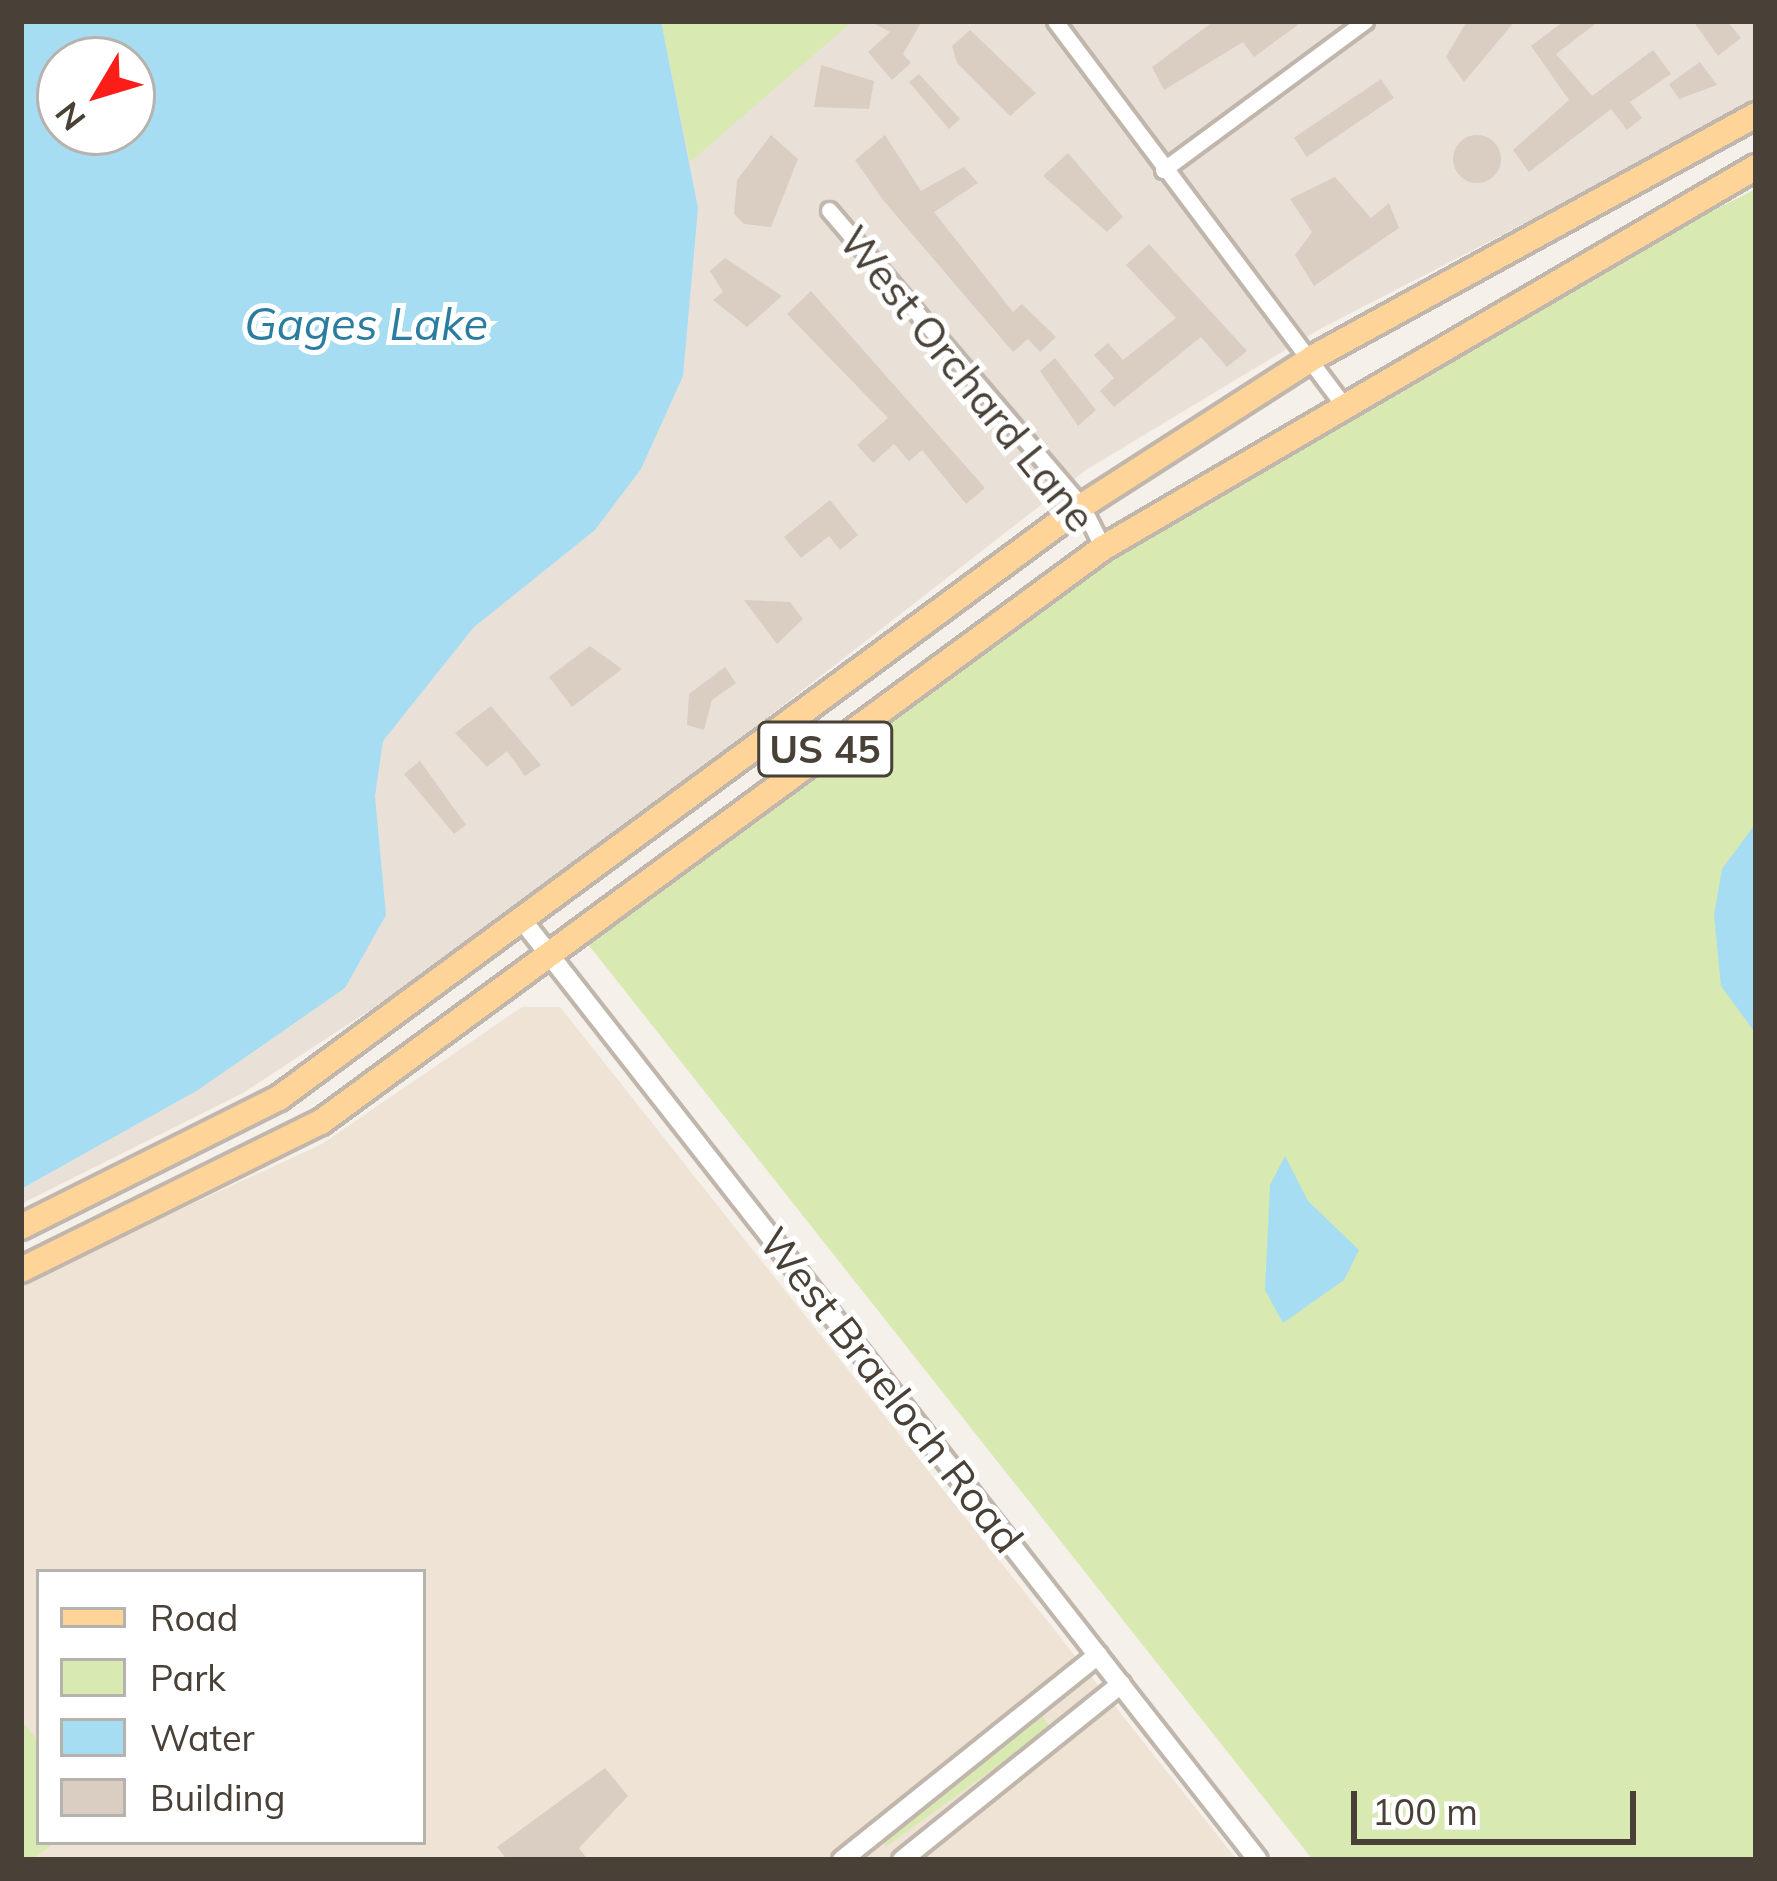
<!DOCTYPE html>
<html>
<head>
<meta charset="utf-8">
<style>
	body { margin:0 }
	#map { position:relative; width:1777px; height:1881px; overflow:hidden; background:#f5f0ea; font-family:Mulish,sans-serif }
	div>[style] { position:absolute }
	.residential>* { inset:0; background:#e9e1d8 }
	.education>* { inset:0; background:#eee3d4 }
	.green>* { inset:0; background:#d8e9b2; transform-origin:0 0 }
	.water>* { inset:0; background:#a6ddf2 }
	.building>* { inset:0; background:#dacdc2; transform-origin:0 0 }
	.round { border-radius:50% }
	.roads { filter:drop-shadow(3px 0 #c1b6ac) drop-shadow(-3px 0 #c1b6ac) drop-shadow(0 3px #c1b6ac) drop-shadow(0 -3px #c1b6ac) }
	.minor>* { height:15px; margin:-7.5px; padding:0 7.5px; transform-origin:7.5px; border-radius:7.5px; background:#fff }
	.tertiary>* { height:18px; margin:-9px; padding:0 9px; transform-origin:9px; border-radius:9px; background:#fff }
	.primary>* { height:24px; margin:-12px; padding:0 12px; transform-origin:12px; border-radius:12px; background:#ffd499 }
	span { translate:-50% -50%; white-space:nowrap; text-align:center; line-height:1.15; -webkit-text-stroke:10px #fff; paint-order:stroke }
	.shield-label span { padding:3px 9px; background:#fff; border:3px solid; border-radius:9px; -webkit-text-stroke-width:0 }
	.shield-label { font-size:39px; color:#494037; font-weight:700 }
	.street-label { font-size:42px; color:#494037 }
	.water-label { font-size:45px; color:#2a7d9f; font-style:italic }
	.frame { position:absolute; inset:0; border:24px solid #494037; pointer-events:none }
	.legend { position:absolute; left:36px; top:1569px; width:390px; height:276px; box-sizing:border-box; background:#fff; border:3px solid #b6b3af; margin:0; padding:15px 21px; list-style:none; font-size:36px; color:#494037 }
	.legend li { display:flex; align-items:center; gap:24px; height:60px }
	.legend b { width:60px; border:3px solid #b6b3af }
	.north { position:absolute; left:36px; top:36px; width:120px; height:120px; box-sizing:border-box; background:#fff; border:3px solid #b6b3af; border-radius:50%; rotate:232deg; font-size:33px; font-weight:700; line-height:48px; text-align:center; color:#494037 }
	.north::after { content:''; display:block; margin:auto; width:42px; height:54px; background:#fc1d19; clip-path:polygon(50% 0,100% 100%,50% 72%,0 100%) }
	.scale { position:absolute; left:1351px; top:1791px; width:285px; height:54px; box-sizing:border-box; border:6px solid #494037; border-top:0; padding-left:15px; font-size:36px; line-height:42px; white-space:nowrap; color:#494037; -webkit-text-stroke:9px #fff; paint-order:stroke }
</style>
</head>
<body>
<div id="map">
	<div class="residential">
		<i style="clip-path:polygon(evenodd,21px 21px,1756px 21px,1756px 104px,1320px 329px,1086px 470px,499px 926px,243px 1093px,21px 1204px,21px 21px,60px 60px,132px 60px,132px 132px,60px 132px,60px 60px)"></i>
	</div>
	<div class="education">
		<i style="clip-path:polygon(522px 1007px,560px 1007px,1237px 1860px,32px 1860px,56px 1842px,423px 1842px,423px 1572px,39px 1572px,39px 1742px,21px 1719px,21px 1283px,322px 1144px)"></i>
	</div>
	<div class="green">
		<i style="clip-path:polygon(661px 21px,853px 21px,690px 162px)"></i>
		<i style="clip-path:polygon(1756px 189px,1756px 1860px,1313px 1860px,587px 943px,1121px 538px,1366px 385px)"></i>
		<i style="left:1042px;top:1716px;width:14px;height:203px;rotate:54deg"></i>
		<i style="clip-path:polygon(21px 1719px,39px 1742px,39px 1842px,56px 1842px,32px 1860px,21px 1860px)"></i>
	</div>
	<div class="water">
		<i style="clip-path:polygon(evenodd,21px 21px,661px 21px,698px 208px,683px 376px,641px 469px,595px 530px,474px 627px,383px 741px,375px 796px,386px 915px,345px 988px,198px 1090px,21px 1189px,21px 21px,60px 60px,132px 60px,132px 132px,60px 132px,60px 60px)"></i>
		<i style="clip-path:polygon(1756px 823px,1756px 1034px,1721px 986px,1714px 915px,1722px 869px)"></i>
		<i style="clip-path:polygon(1285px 1156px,1308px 1201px,1359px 1250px,1344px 1280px,1283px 1323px,1265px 1290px,1270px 1185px)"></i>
	</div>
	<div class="building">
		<i style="clip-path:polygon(869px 21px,922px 21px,903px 54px,911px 63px,892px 80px,868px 52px,890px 32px)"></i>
		<i style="clip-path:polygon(1214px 21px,1303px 21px,1254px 57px,1243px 42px,1164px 90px,1152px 67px)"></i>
		<i style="clip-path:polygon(1467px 21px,1515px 21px,1464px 82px,1446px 57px)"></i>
		<i style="clip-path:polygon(1564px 21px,1599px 21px,1556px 54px,1592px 96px,1653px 50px,1671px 74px,1630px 102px,1642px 118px,1627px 130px,1611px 109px,1529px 172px,1513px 150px,1569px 100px,1531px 46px)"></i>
		<i style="clip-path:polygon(1693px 21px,1727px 21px,1741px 38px,1718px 56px)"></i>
		<i style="clip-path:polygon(970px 30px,1036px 93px,1010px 116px,957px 63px,952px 46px)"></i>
		<i style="clip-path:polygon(1700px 62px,1717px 85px,1679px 99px,1669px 84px)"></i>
		<i style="clip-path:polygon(821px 65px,874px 81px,869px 109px,814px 107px)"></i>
		<i style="clip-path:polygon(919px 74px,960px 119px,949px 129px,909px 82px)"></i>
		<i style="left:1381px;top:79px;width:23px;height:105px;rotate:56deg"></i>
		<i style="clip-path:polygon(771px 135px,798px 159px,771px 227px,744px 224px,734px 214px,737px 180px)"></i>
		<i style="clip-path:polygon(885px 135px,921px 191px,964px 167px,978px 183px,934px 212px,1013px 312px,1022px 304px,1056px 337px,1040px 352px,1028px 339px,1013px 352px,883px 200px,855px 160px)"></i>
		<i class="round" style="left:1453px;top:135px;width:48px;height:48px"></i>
		<i style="clip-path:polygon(1068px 153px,1123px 217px,1107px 232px,1043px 176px)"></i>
		<i style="clip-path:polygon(1335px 177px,1371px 218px,1389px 203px,1399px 228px,1314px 286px,1295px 255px,1312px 232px,1290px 199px)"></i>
		<i style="clip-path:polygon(1149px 244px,1247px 351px,1227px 367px,1201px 337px,1114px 407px,1100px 391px,1114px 378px,1094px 355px,1108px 343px,1123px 360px,1176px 318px,1126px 265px)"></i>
		<i style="clip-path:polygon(725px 258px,782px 296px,747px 327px,713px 300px,723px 292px,710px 271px)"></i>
		<i style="clip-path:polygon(811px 291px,985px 488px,966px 504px,922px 450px,909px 461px,894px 444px,873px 463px,857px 445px,888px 418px,787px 314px)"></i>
		<i style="clip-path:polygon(1055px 358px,1096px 410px,1078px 426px,1040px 371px)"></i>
		<i style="clip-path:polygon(830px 500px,858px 535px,840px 550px,829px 536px,801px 558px,784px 537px)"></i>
		<i style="clip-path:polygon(744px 600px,790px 602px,803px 619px,777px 644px)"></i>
		<i style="clip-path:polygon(590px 646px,622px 669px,572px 707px,549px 677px)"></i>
		<i style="clip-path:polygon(725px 667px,736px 683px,712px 700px,704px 730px,687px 725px,689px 694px)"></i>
		<i style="clip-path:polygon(491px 706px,541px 765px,525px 776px,507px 751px,487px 767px,455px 733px)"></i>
		<i style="clip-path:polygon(420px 761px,466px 825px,454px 834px,404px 774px)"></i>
		<i style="clip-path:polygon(605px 1768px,628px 1796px,579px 1848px,588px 1860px,507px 1860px,497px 1847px)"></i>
	</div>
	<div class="roads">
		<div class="minor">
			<i style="left:1055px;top:21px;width:475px;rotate:53.1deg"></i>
			<i style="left:1163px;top:170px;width:251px;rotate:-36.4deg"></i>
			<i style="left:829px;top:210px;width:389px;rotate:49.5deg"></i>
			<i style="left:1082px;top:506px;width:47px;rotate:63.4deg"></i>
		</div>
		<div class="tertiary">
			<i style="left:523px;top:921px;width:1192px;rotate:51.95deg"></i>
			<i style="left:842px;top:1860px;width:328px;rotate:-38.7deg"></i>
			<i style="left:902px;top:1860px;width:281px;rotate:-38.8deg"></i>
		</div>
		<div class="primary">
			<i style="left:21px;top:1227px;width:288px;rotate:-26.6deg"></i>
			<i style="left:279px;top:1098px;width:998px;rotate:-36.4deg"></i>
			<i style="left:1082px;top:506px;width:276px;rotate:-32.7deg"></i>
			<i style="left:1314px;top:357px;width:504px;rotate:-28.7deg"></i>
			<i style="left:21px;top:1270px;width:335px;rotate:-26.3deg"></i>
			<i style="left:321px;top:1122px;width:970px;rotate:-36.28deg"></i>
			<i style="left:1103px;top:548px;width:756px;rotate:-30.26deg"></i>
		</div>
	</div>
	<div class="shield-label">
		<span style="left:825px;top:749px">US 45</span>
	</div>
	<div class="street-label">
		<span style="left:967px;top:379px;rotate:51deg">West Orchard Lane</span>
		<span style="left:891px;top:1390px;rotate:52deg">West Braeloch Road</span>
	</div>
	<div class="water-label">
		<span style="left:366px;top:324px">Gages Lake</span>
	</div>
	<div class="frame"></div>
	<ul class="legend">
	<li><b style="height:15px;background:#ffd499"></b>Road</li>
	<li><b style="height:33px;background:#d8e9b2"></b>Park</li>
	<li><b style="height:33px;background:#a6ddf2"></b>Water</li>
	<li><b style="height:33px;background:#dacdc2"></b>Building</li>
	</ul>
	<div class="north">N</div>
	<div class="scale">100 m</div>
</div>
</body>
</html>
